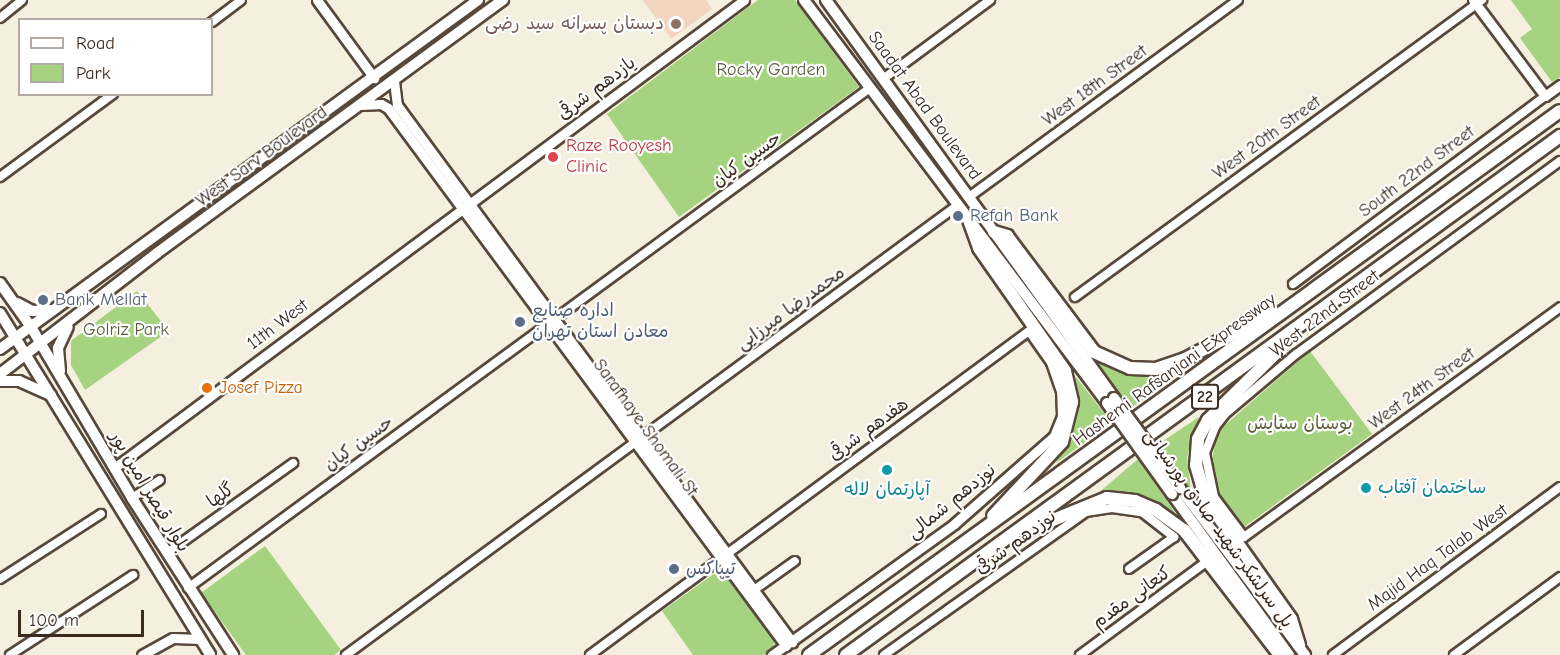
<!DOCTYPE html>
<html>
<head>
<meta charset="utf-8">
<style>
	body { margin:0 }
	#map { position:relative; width:1560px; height:655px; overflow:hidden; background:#f4efde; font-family:"Comic Neue","Playpen Sans Arabic",sans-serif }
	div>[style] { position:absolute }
	.built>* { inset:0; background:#f3d4bf }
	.green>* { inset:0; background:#a5d380 }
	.roads { filter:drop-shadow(2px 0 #57483b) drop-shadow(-2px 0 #57483b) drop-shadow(0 2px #57483b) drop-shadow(0 -2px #57483b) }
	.minor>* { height:8px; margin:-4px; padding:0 4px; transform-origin:4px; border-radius:4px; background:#fff }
	.tertiary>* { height:9px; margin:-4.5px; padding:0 4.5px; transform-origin:4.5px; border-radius:4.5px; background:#fff }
	.secondary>* { height:10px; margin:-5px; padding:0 5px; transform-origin:5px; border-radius:5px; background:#fff }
	.trunk>* { height:12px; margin:-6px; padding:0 6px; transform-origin:6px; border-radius:6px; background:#fff }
	.bridges { filter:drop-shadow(2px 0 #57483b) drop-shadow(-2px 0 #57483b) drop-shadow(0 2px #57483b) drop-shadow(0 -2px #57483b) }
	.secondary-bridge>* { height:10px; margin:-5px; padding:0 5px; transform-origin:5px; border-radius:5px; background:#fff }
	.dots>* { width:16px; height:16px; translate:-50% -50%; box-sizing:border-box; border:3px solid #fff; border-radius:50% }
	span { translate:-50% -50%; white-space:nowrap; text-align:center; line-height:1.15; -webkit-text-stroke:4.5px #fff; paint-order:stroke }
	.shield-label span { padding:2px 4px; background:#fff; border:2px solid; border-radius:4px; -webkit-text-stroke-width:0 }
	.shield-label { font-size:16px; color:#3b2a1e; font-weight:700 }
	.education-label { font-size:18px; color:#785e54 }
	.right { translate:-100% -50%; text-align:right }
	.park-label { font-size:18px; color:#5b5d3b }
	.street-label { font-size:18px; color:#3b2a1e }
	.health-label { font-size:18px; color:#be3a42 }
	.left { translate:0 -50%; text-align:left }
	.service-label { font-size:18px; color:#4e5e75 }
	.food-label { font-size:18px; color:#c56008 }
	.culture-label { font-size:18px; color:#0d838f }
	.legend { position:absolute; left:18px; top:18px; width:195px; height:78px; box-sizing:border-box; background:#fff; border:2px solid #b1aaa5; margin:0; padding:8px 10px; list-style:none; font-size:18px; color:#3b2a1e }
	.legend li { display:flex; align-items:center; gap:12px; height:30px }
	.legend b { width:30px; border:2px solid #b1aaa5 }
	.scale { position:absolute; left:18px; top:610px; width:126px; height:27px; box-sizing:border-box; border:3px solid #3b2a1e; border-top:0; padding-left:8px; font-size:18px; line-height:21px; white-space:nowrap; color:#3b2a1e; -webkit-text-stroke:4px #fff; paint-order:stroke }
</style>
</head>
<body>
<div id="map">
	<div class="built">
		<i style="clip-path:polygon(643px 0,706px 0,712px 9px,671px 39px)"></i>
	</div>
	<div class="green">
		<i style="clip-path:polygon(758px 0,795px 0,859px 87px,679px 217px,607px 114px)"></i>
		<i style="clip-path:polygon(1511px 0,1560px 0,1560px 77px,1552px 82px,1520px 38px,1532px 29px)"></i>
		<i style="clip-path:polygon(137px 291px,169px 331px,85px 390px,71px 365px,71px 341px)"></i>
		<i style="clip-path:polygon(1310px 351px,1372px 434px,1244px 527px,1215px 491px,1210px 471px,1217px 432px)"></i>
		<i style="clip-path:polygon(1095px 359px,1160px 374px,1183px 368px,1131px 408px)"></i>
		<i style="clip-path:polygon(1076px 377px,1112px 423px,1056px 463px,1075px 426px,1077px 399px,1073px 380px)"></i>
		<i style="clip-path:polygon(1199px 417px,1187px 457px,1191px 490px,1157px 445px)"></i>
		<i style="clip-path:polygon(1138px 459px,1178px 517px,1143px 498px,1096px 495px)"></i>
		<i style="clip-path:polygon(265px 546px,341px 650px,334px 655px,246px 655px,201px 593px)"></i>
		<i style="clip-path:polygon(722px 568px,775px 641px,772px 649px,763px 655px,693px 655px,662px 611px)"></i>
	</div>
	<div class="roads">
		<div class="minor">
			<i style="left:0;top:18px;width:28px;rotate:-39deg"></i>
			<i style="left:212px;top:22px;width:36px;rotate:-37deg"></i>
			<i style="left:883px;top:79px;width:133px;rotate:-36.4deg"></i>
			<i style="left:1560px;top:161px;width:327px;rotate:143.8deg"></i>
			<i style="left:1296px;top:354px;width:93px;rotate:139.8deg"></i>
			<i style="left:1225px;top:414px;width:16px;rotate:128deg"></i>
			<i style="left:1215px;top:427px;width:28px;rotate:111deg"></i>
			<i style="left:1205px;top:453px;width:45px;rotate:78.4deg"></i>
			<i style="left:1214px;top:497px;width:50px;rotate:53.1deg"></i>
			<i style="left:1244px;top:537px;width:391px;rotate:-36deg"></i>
			<i style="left:0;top:177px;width:140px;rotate:-36.3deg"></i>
			<i style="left:969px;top:197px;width:333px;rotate:-36.2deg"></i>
			<i style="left:1293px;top:284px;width:314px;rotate:-36.7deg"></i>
			<i style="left:1075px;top:297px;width:504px;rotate:-36.12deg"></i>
			<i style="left:132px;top:498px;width:33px;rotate:-33deg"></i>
			<i style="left:167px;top:553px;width:155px;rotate:-35.5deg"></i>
			<i style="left:0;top:579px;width:120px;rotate:-32.8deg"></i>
			<i style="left:188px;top:588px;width:846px;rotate:-36.25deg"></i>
			<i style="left:754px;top:590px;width:50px;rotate:-35.3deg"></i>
			<i style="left:10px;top:655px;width:147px;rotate:-33deg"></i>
			<i style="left:346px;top:655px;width:760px;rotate:-36.33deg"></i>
			<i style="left:590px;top:655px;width:546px;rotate:-36.43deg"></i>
			<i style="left:884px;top:655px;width:247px;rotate:-35.3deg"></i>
			<i style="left:1086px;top:512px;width:26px;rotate:-9deg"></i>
			<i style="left:1112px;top:508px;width:30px;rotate:8deg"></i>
			<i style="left:1142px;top:512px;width:41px;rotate:38deg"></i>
			<i style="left:1174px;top:537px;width:55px;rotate:144.6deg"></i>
			<i style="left:1080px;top:655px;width:152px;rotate:-36.4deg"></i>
			<i style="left:1333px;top:655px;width:282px;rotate:-36.5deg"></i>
			<i style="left:1454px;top:655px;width:132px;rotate:-36.3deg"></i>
		</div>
		<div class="tertiary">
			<i style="left:317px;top:0;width:97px;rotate:53.8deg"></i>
			<i style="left:1473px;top:0;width:120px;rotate:53.1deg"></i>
			<i style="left:1545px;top:96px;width:19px;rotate:-36deg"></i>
			<i style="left:394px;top:81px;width:24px;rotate:83deg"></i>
			<i style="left:397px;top:105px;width:667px;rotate:53.66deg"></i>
			<i style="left:361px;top:105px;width:20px;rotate:-3deg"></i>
			<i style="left:381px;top:104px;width:8px;rotate:30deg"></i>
			<i style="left:388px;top:108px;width:669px;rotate:53.51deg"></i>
			<i style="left:114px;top:468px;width:785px;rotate:-36.61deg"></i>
			<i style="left:142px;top:655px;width:35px;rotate:-29deg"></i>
			<i style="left:173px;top:638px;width:27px;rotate:2deg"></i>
			<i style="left:772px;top:655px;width:224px;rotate:-35.7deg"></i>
			<i style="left:954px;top:524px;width:133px;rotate:-41.3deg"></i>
			<i style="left:1054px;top:436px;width:22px;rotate:-68deg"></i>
			<i style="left:1062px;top:416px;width:25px;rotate:-92deg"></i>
			<i style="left:1061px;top:391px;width:31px;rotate:-109deg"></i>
			<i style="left:1051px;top:362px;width:38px;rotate:-125deg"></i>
		</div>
		<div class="secondary">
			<i style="left:804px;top:0;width:504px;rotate:53.06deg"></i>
			<i style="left:826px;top:0;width:491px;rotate:54.1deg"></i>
			<i style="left:0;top:283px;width:54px;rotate:54.8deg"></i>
			<i style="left:31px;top:327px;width:199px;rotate:59.4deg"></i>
			<i style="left:132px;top:498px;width:187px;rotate:57.2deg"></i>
			<i style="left:17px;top:303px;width:17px;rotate:28deg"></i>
			<i style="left:32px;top:311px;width:21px;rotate:-3deg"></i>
			<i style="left:0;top:313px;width:401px;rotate:58.4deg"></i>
			<i style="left:0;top:349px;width:592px;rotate:-36.13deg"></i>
			<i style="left:60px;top:371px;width:23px;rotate:-95deg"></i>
			<i style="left:58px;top:348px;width:23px;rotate:-65deg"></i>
			<i style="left:0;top:374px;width:198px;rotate:-37.6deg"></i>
			<i style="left:157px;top:253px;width:429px;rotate:-36.2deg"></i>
			<i style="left:0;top:381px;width:19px"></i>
			<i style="left:19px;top:381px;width:35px;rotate:24deg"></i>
			<i style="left:1180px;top:488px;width:209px;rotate:53.2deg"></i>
			<i style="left:1172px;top:494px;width:199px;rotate:54deg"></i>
		</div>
		<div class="trunk">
			<i style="left:969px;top:220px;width:30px;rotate:70deg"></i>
			<i style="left:979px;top:248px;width:150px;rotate:55deg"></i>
			<i style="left:1065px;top:371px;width:32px;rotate:77deg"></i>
			<i style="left:1072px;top:402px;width:41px;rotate:104deg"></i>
			<i style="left:1062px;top:442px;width:101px;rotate:133deg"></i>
			<i style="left:994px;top:232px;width:14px;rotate:17deg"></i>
			<i style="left:1007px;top:236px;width:145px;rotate:53.1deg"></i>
			<i style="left:1094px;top:352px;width:39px;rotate:24deg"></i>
			<i style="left:1130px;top:368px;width:26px;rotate:2deg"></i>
			<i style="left:1156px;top:369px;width:31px;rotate:-19deg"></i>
			<i style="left:1185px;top:359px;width:99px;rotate:-27.6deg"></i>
			<i style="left:1275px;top:354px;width:94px;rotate:135.4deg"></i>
			<i style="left:1208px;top:420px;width:21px;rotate:118deg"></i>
			<i style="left:1198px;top:439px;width:26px;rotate:94deg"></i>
			<i style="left:1196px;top:465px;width:35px;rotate:74deg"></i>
			<i style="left:1206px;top:499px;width:147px;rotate:54.7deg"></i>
			<i style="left:1291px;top:619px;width:28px;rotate:73deg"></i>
			<i style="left:1031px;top:529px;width:82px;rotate:-22.2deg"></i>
			<i style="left:1107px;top:498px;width:28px;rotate:6deg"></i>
			<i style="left:1135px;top:501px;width:23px;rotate:23deg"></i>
			<i style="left:1156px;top:510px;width:34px;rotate:36deg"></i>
			<i style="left:1184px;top:530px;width:158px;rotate:52.5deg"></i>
			<i style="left:809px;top:655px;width:927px;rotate:-35.92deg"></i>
			<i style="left:846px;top:655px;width:883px;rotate:-36.01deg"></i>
		</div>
	</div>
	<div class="bridges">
		<div class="secondary-bridge">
			<i style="left:1114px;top:398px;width:112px;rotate:53.7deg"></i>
			<i style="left:1107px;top:403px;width:112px;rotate:54.5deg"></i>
		</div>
	</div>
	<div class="dots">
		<i style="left:676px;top:24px;background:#8d6e63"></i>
		<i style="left:553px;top:157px;background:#e0444e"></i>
		<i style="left:958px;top:216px;background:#5c6f8a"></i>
		<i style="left:43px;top:300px;background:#5c6f8a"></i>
		<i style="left:520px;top:322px;background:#5c6f8a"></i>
		<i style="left:207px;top:388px;background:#e8710a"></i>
		<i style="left:887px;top:470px;background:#0f9aa8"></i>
		<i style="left:1366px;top:488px;background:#0f9aa8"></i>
		<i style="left:674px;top:569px;background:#5c6f8a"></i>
	</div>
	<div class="shield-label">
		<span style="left:1205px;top:397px">22</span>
	</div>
	<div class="education-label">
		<span class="right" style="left:664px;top:24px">دبستان پسرانه سید رضی</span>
	</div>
	<div class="park-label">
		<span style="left:771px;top:70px">Rocky Garden</span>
		<span style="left:126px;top:330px">Golriz Park</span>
		<span style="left:1300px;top:424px">بوستان ستایش</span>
	</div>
	<div class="street-label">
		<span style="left:1095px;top:86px;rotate:-36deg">West 18th Street</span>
		<span style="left:597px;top:89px;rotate:-37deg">یازدهم شرقی</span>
		<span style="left:924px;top:106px;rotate:54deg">Saadat Abad Boulevard</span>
		<span style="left:1267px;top:138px;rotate:-36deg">West 20th Street</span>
		<span style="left:262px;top:157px;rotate:-36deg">West Sarv Boulevard</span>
		<span style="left:747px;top:160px;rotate:-36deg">حسین کیان</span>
		<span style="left:1417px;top:172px;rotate:-37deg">South 22nd Street</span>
		<span style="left:791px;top:309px;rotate:-36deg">محمدرضا میرزایی</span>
		<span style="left:1325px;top:314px;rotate:-37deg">West 22nd Street</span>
		<span style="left:278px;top:325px;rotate:-37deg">11th West</span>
		<span style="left:1175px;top:370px;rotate:-36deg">Hashemi Rafsanjani Expressway</span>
		<span style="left:1422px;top:389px;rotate:-36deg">West 24th Street</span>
		<span style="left:645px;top:428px;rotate:54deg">Sarafhaye Shomali St</span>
		<span style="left:869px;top:430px;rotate:-36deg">هفدهم شرقی</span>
		<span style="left:359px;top:444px;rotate:-36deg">حسین کیان</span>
		<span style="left:149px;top:492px;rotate:59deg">بلوار قیصر امین پور</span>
		<span style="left:221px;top:496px;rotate:-35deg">گلها</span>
		<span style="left:952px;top:502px;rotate:-39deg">نوزدهم شمالی</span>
		<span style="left:1218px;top:529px;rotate:54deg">پل سرلشکر شهید صادق پورشیانی</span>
		<span style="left:1016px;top:543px;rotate:-36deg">نوزدهم شرقی</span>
		<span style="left:1438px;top:558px;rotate:-36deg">Majid Haq Talab West</span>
		<span style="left:1132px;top:598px;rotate:-36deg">کنعانی مقدم</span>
	</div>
	<div class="health-label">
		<span class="left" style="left:566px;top:157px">Raze Rooyesh<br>Clinic</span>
	</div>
	<div class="service-label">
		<span class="left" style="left:970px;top:216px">Refah Bank</span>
		<span class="left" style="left:55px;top:300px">Bank Mellat</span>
		<span class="left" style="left:532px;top:322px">اداره صنایع<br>معادن استان تهران</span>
		<span class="left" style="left:686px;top:569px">تیپاکس</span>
	</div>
	<div class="food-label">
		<span class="left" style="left:219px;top:388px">Josef Pizza</span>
	</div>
	<div class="culture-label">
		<span class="left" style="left:1378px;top:488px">ساختمان آفتاب</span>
		<span style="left:887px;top:490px">آپارتمان لاله</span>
	</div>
	<ul class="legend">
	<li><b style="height:8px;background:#fff"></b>Road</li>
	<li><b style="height:16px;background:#a5d380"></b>Park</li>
	</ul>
	<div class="scale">100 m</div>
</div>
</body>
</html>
